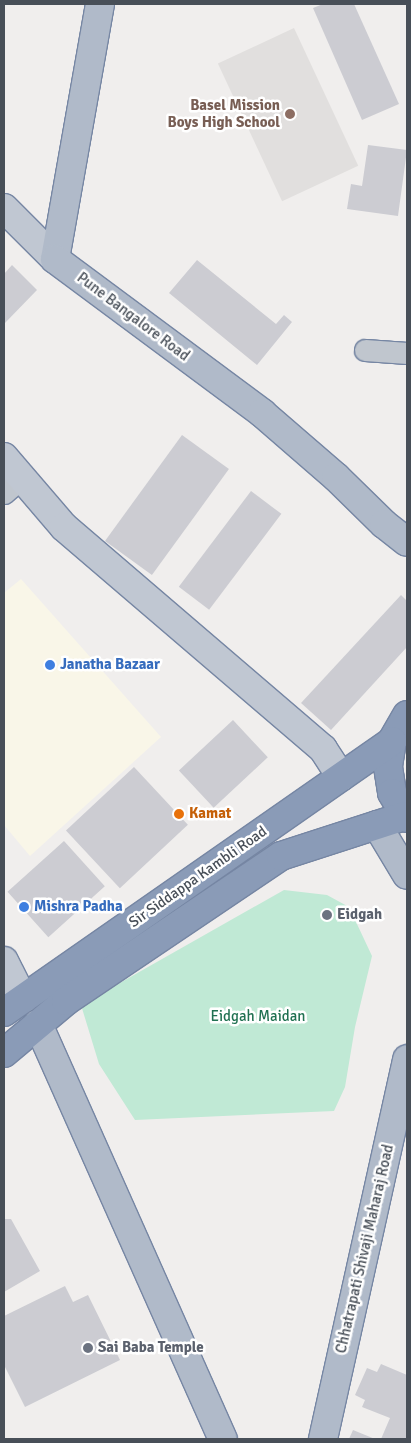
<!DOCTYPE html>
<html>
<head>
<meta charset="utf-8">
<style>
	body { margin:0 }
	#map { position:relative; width:411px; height:1443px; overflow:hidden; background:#f0eeed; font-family:Signika,sans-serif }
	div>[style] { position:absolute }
	.commercial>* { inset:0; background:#f9f6e8 }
	.education>* { inset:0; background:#e1dfde; transform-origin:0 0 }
	.green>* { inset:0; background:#c0e9d5 }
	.building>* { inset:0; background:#ccccd2; transform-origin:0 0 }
	.roads { filter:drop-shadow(1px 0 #7686a3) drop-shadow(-1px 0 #7686a3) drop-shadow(0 1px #7686a3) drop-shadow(0 -1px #7686a3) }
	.street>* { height:21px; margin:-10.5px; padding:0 10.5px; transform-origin:10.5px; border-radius:10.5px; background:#c0c6ce }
	.secondary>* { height:28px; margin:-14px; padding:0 14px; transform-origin:14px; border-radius:14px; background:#c0c7d2 }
	.primary>* { height:28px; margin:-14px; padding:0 14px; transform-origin:14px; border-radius:14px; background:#b0bac9 }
	.highway>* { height:28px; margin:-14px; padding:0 14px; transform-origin:14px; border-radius:14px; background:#8a9bb7 }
	.dots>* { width:14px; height:14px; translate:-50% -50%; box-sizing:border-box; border:2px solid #fff; border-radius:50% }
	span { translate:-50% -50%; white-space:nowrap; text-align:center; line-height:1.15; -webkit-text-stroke:5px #fff; paint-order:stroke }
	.education-label { font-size:15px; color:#785e54; font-weight:700 }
	.right { translate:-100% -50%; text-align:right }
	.street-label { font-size:15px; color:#484f58 }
	.shop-label { font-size:15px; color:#366cbe; font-weight:700 }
	.left { translate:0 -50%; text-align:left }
	.food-label { font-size:15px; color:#c56008; font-weight:700 }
	.worship-label { font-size:15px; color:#5b616d; font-weight:700 }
	.park-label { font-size:15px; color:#217152 }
	.frame { position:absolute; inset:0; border:5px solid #484f58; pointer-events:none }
</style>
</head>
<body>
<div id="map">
	<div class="commercial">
		<i style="clip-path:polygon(21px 579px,161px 737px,30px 856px,4px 825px,4px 593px)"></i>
	</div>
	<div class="education">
		<i style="left:294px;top:28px;width:152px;height:84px;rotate:65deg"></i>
	</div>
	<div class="green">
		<i style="clip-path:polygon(284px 890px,327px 895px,349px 907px,372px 956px,355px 1027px,345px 1087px,334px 1111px,135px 1120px,99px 1064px,81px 1005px)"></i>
	</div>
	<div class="building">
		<i style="clip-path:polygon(323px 4px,354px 4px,399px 104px,362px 120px,313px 8px)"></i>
		<i style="clip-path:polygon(368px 145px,407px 150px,398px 216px,347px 209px,351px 184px,362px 186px)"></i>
		<i style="clip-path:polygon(197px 260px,276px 324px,284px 315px,292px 322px,257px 365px,169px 293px)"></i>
		<i style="clip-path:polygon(12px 265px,37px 290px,4px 324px,4px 274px)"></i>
		<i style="left:182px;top:435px;width:58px;height:131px;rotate:36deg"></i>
		<i style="left:251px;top:491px;width:38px;height:120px;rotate:37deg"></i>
		<i style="clip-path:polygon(401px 595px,407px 601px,407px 647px,331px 730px,301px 703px)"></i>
		<i style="left:233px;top:720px;width:51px;height:74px;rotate:47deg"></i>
		<i style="left:134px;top:767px;width:79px;height:93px;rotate:47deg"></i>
		<i style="left:64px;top:841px;width:61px;height:76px;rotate:48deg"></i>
		<i style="clip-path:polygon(4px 1219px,11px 1219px,40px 1271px,4px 1292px)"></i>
		<i style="clip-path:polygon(65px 1286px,73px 1302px,88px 1295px,120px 1360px,25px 1407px,4px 1365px,4px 1316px)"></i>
		<i style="clip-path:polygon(381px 1364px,407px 1375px,407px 1439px,381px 1439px,390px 1418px,362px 1407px,365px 1400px,355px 1395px,367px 1368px,377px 1372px)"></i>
		<i style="clip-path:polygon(353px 1430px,375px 1439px,349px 1439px)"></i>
	</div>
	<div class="roads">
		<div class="street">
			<i style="left:365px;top:350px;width:42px;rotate:4.1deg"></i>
			<i style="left:4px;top:493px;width:23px;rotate:-41deg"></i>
		</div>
		<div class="secondary">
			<i style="left:4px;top:208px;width:72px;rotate:45deg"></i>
			<i style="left:4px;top:457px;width:92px;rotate:49.4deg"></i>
			<i style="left:64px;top:527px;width:341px;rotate:40.6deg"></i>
			<i style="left:323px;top:749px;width:33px;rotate:57deg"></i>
			<i style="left:4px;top:961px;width:42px;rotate:63.4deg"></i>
		</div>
		<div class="primary">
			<i style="left:100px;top:4px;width:259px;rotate:100deg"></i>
			<i style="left:55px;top:259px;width:258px;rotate:36.6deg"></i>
			<i style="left:262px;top:413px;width:98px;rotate:40.9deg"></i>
			<i style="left:336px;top:477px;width:67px;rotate:44.4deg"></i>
			<i style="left:384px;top:524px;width:29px;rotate:38deg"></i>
			<i style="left:377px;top:825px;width:58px;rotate:59deg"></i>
			<i style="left:38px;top:1024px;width:454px;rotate:66deg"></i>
			<i style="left:323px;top:1439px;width:389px;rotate:-77.5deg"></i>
		</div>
		<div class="highway">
			<i style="left:407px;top:715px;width:30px;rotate:120deg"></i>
			<i style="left:392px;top:741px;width:26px;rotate:99deg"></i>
			<i style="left:388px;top:767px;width:26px;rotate:81deg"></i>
			<i style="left:392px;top:793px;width:29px;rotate:59deg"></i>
			<i style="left:4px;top:1012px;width:473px;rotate:-34.9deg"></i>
			<i style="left:4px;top:1053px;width:81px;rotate:-40deg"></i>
			<i style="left:66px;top:1001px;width:259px;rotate:-34deg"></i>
			<i style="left:281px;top:856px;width:130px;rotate:-17.9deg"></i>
		</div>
	</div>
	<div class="dots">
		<i style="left:290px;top:114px;background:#8d6e63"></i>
		<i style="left:50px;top:665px;background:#3f7fe0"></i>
		<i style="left:179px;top:814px;background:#e8710a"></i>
		<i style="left:24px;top:907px;background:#3f7fe0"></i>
		<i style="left:327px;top:915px;background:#6b7280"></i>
		<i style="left:88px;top:1348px;background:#6b7280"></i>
	</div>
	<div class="education-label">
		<span class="right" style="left:280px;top:114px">Basel Mission<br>Boys High School</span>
	</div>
	<div class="street-label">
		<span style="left:133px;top:317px;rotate:37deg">Pune Bangalore Road</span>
		<span style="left:198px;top:877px;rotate:-35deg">Sir Siddappa Kambli Road</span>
		<span style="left:365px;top:1249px;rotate:-77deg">Chhatrapati Shivaji Maharaj Road</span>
	</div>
	<div class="shop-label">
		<span class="left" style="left:60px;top:665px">Janatha Bazaar</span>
		<span class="left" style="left:34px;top:907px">Mishra Padha</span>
	</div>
	<div class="food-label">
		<span class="left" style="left:189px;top:814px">Kamat</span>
	</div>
	<div class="worship-label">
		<span class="left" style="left:337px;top:915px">Eidgah</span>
		<span class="left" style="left:98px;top:1348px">Sai Baba Temple</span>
	</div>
	<div class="park-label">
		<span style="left:258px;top:1017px">Eidgah Maidan</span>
	</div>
	<div class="frame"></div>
</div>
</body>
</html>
